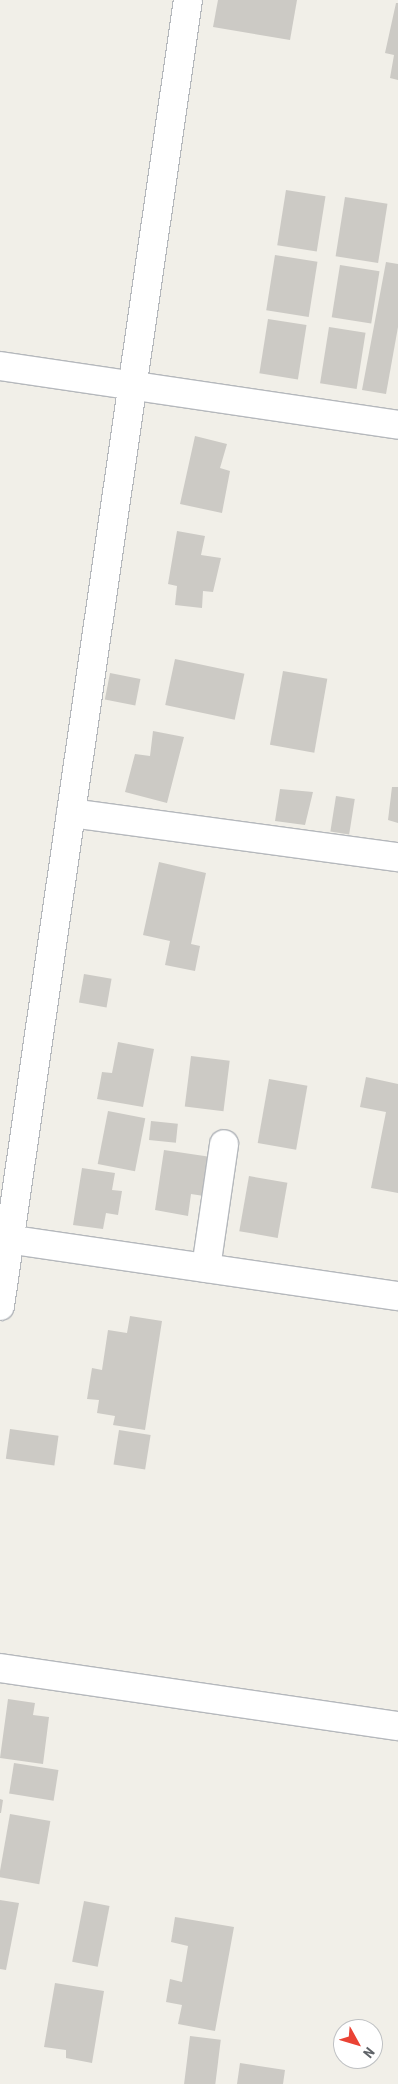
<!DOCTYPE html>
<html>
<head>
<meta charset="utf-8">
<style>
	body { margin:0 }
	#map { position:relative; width:398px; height:2084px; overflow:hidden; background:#f1efe8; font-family:"Roboto Condensed",sans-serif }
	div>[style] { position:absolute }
	.building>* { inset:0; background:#cccac5; transform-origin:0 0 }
	.roads { filter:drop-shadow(1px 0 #b5b8bc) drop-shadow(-1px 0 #b5b8bc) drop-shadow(0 1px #b5b8bc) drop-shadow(0 -1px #b5b8bc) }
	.minor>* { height:28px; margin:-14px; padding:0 14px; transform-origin:14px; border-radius:14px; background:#fff }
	span { translate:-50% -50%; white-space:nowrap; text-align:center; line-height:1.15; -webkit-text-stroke:4px #fff; paint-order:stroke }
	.north { position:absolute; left:333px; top:2019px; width:50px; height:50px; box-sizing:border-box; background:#fff; border:1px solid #bfc1c3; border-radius:50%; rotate:129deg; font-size:14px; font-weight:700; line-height:20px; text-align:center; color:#5f6368 }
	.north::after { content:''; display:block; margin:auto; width:18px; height:22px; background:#ea4335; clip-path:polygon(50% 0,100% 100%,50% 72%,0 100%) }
</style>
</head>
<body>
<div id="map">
	<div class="building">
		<i style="clip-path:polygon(218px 0,297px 0,290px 40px,213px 27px)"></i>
		<i style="clip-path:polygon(396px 3px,398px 3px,398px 80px,390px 78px,394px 55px,385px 53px)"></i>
		<i style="left:286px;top:190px;width:40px;height:56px;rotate:9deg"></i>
		<i style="left:345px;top:197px;width:43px;height:60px;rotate:9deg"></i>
		<i style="left:275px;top:255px;width:43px;height:56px;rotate:9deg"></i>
		<i style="clip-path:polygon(386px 262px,398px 264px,398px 327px,386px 394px,362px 390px)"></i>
		<i style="left:340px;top:265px;width:40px;height:53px;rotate:9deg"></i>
		<i style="left:268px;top:319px;width:39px;height:55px;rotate:9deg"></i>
		<i style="left:329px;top:327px;width:37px;height:57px;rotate:9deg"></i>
		<i style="clip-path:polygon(195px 436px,227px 444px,220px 468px,230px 471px,222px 513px,180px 504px)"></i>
		<i style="clip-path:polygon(177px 531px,205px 536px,201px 555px,221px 558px,213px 592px,203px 591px,202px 608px,175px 605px,177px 586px,168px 584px)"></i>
		<i style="left:175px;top:659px;width:71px;height:47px;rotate:12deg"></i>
		<i style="left:283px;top:671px;width:45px;height:75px;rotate:10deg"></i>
		<i style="left:110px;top:673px;width:31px;height:27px;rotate:11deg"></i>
		<i style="clip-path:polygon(153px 731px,184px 737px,167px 803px,125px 792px,135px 754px,150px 756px)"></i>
		<i style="clip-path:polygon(392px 787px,398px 787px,398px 823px,388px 820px)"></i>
		<i style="clip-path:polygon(280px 789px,313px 792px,305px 825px,275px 821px)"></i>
		<i style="left:336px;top:796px;width:19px;height:36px;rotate:9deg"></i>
		<i style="clip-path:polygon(159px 862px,206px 873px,191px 944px,200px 946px,195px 971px,165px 965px,170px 941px,143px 935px)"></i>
		<i style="left:84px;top:974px;width:28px;height:29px;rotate:10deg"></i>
		<i style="clip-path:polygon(118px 1042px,154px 1049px,143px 1107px,97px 1099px,102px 1072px,112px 1073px)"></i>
		<i style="left:191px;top:1056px;width:39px;height:51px;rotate:7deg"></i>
		<i style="clip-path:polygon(366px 1077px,398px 1084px,398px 1193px,371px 1188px,386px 1112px,360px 1107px)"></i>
		<i style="left:269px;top:1079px;width:39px;height:65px;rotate:10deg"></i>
		<i style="left:108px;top:1111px;width:38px;height:54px;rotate:11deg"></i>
		<i style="left:151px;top:1121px;width:27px;height:19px;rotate:6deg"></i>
		<i style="clip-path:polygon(164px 1150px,211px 1157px,204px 1196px,191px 1194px,188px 1216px,155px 1210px)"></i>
		<i style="clip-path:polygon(82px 1168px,115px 1173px,112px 1190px,122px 1191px,118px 1215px,106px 1213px,103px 1229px,73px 1225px)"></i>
		<i style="left:249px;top:1176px;width:39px;height:56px;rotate:10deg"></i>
		<i style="clip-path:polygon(130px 1316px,162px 1321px,145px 1430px,113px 1425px,115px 1416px,97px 1413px,99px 1400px,87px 1399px,92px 1368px,102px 1370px,108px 1330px,127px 1333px)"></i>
		<i style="left:10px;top:1429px;width:49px;height:30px;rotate:8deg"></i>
		<i style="left:119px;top:1430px;width:32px;height:35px;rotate:9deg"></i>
		<i style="clip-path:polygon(8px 1699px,35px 1703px,33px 1715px,49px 1717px,43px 1764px,0 1758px)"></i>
		<i style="left:14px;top:1763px;width:45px;height:31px;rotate:9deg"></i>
		<i style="clip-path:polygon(0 1799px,3px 1800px,1px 1813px,0 1813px)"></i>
		<i style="left:10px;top:1814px;width:41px;height:64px;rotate:10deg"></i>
		<i style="clip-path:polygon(0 1900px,19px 1903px,6px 1970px,0 1969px)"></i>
		<i style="left:84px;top:1901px;width:26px;height:62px;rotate:11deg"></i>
		<i style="clip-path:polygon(175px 1917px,234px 1927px,215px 2031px,178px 2024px,182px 2005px,166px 2002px,170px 1979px,182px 1982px,188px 1946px,171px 1942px)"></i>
		<i style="clip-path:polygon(55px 1983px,104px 1991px,92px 2063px,66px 2058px,66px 2050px,44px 2047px)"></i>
		<i style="left:190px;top:2036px;width:31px;height:49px;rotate:7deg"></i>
		<i style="clip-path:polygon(240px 2063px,285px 2070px,283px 2084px,237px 2084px)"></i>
	</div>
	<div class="roads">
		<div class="minor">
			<i style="left:0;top:366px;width:402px;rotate:8.4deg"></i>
			<i style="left:71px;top:813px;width:330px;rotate:7.7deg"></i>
			<i style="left:0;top:1238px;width:402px;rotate:8.3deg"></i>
			<i style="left:206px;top:1268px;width:125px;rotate:-81.7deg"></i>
			<i style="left:0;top:1306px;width:1319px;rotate:-81.81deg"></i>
			<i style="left:0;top:1668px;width:402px;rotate:8.3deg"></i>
		</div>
	</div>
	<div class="north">N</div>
</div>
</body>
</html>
